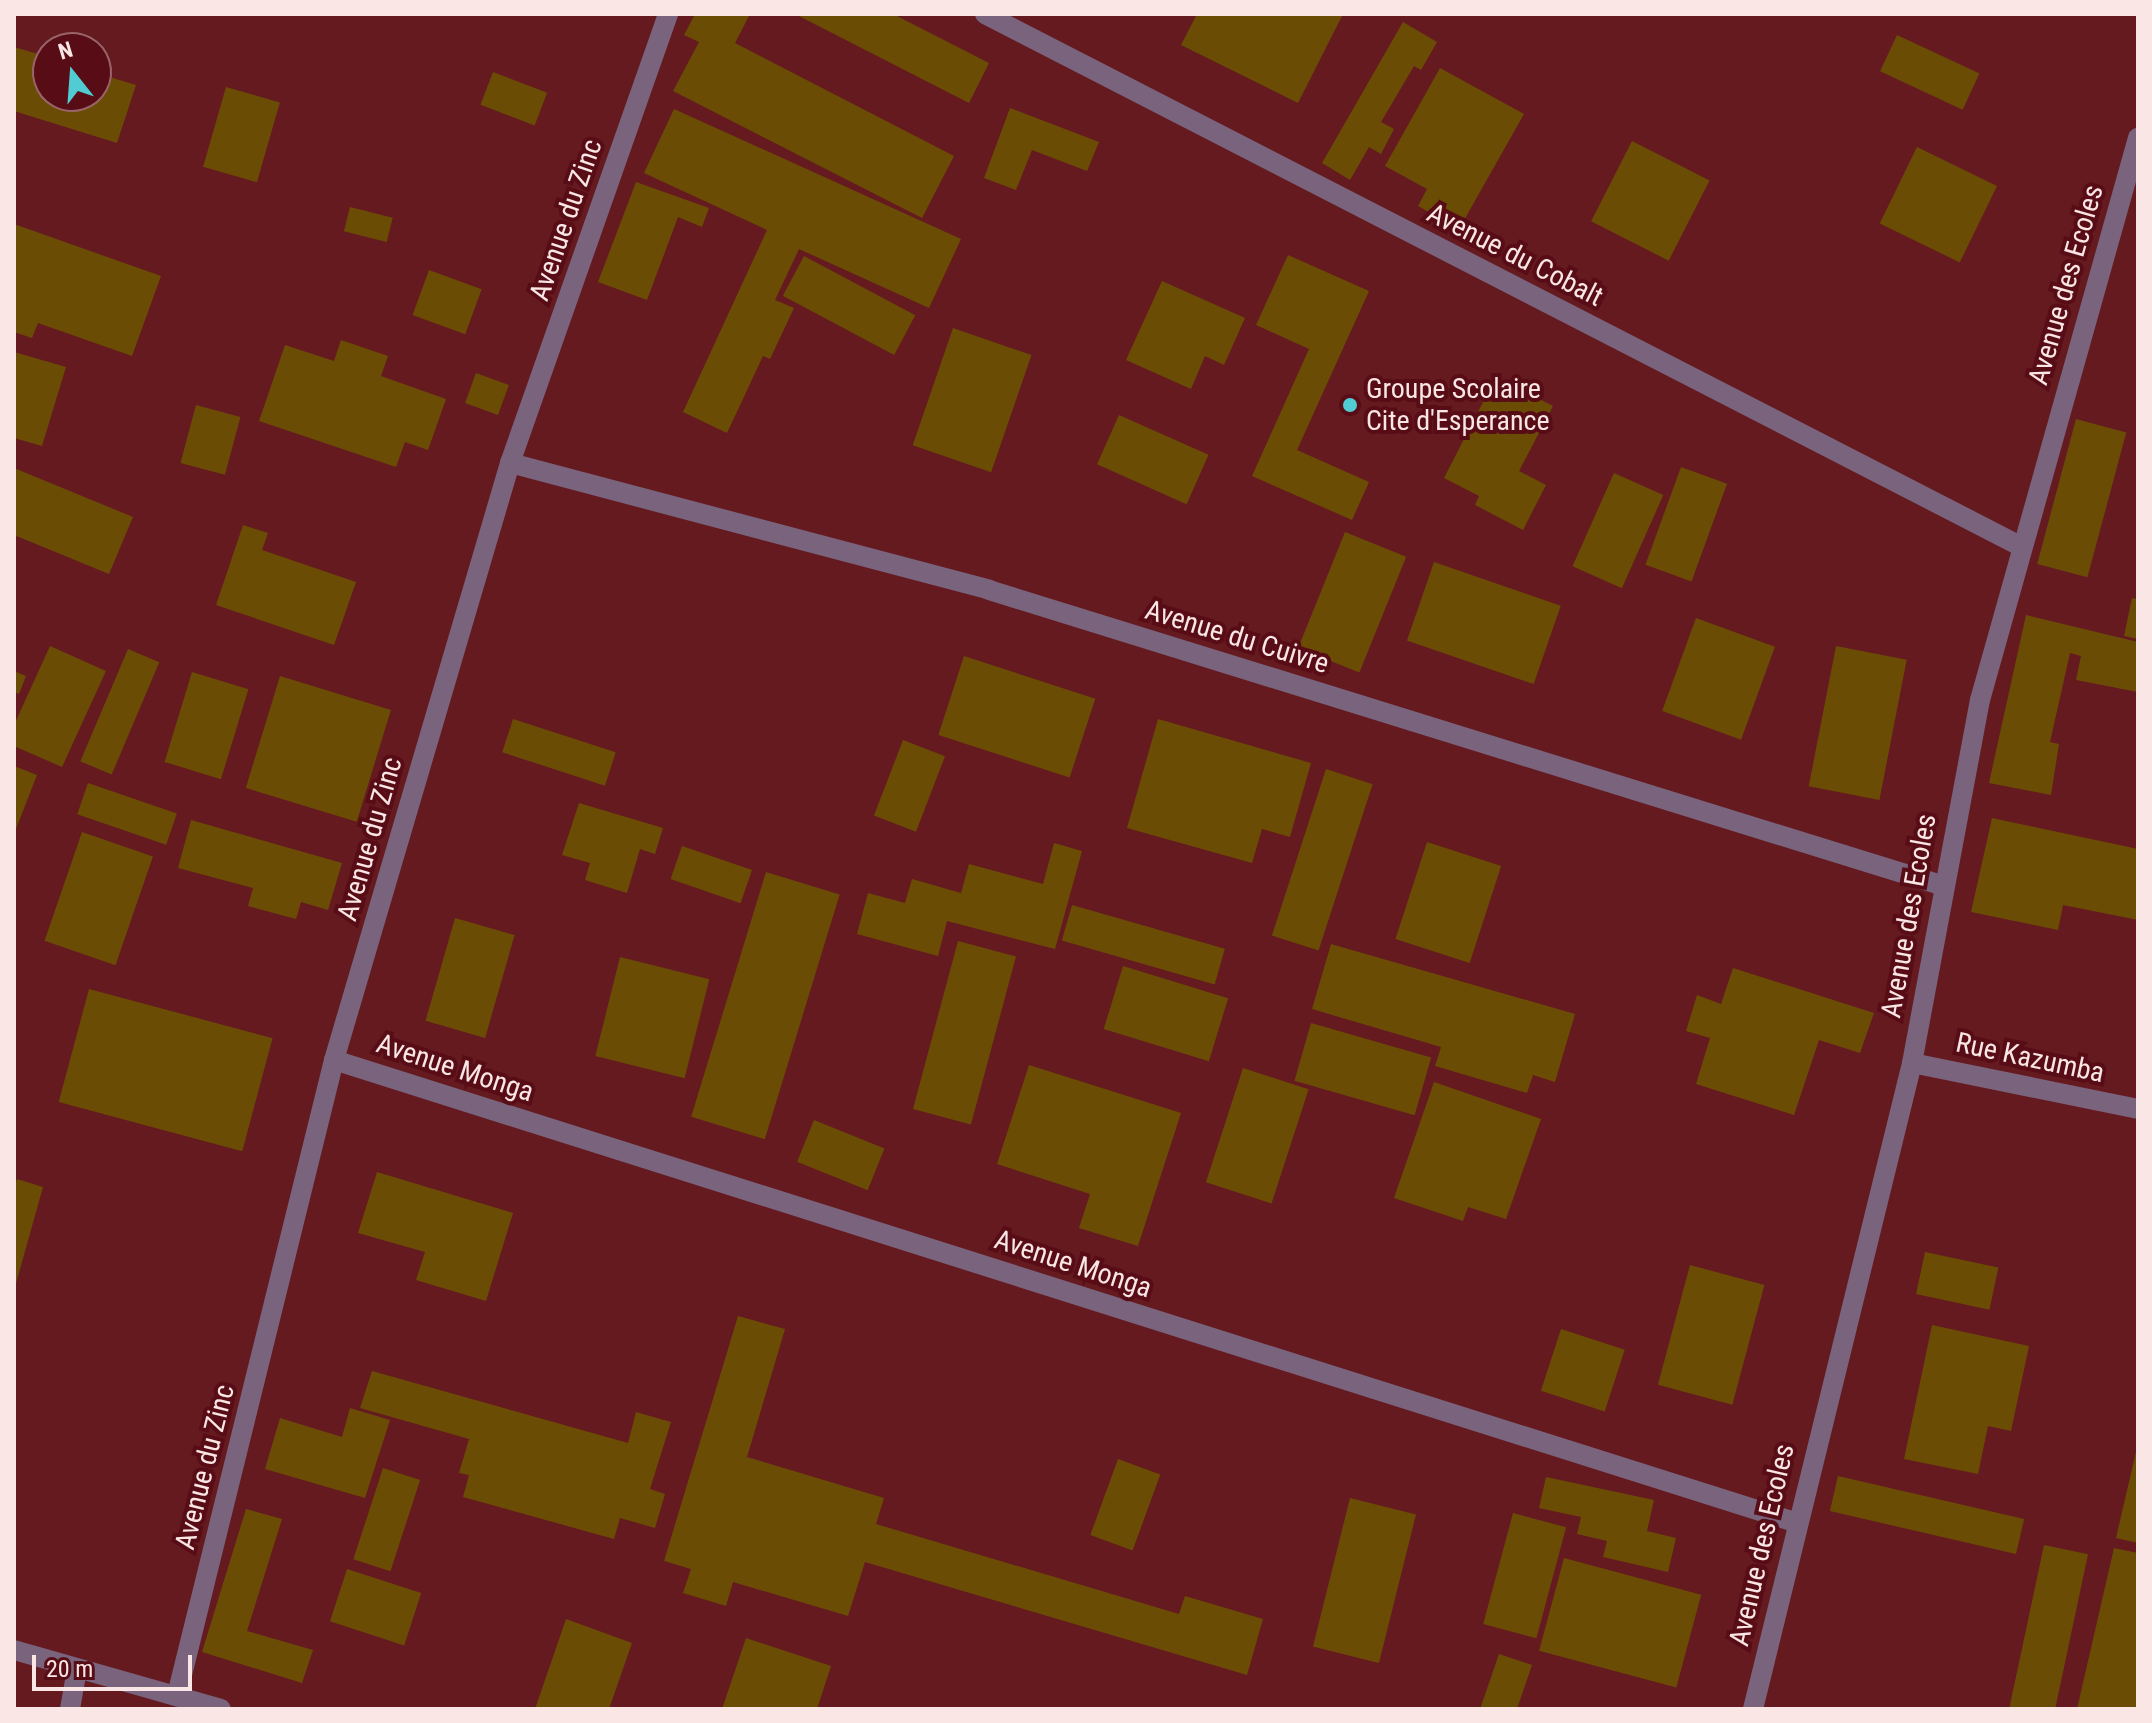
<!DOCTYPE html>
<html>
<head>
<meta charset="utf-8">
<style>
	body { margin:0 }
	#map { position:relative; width:2152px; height:1723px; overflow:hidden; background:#651a20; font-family:"Roboto Condensed",sans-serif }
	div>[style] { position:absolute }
	.building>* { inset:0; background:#6b4c04; transform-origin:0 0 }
	.minor>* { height:20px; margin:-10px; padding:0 10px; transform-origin:10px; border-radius:10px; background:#79637d }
	.dots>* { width:22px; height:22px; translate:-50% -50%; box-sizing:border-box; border:4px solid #580d16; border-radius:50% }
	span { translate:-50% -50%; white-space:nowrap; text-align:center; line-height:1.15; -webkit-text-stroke:8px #580d16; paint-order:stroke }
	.street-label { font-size:28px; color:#f9e6e5 }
	.poi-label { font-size:28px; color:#f9e6e5 }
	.left { translate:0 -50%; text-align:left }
	.frame { position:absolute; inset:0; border:16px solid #f9e6e5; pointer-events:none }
	.north { position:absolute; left:32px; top:32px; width:80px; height:80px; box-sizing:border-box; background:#580d16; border:2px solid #986469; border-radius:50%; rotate:343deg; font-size:22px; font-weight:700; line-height:32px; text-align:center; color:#f9e6e5 }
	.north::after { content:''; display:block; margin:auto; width:28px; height:36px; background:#51ccd3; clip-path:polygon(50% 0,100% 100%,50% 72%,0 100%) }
	.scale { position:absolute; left:32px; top:1655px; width:160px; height:36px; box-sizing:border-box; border:4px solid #f9e6e5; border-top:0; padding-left:10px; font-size:24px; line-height:28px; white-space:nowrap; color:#f9e6e5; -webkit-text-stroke:6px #580d16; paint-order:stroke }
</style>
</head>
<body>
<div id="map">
	<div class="building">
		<i style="clip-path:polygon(695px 14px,750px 14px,735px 43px,954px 156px,922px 218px,673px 91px,699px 42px,684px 35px)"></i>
		<i style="clip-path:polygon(795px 14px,893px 14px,989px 63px,969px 103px)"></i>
		<i style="clip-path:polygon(1197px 14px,1343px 14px,1298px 103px,1181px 45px)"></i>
		<i style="clip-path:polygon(1403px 22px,1437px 42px,1421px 70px,1414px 66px,1381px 122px,1394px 129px,1381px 154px,1369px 147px,1350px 180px,1322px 163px)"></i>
		<i style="left:1897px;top:35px;width:91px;height:40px;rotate:25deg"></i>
		<i style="clip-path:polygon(14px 47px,48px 57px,48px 96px,96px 96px,96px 73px,136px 85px,117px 143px,14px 111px)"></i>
		<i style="clip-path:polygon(1440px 68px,1524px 114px,1459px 229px,1418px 206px,1427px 189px,1385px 166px)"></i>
		<i style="left:493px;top:72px;width:58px;height:35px;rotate:21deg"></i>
		<i style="left:226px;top:87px;width:56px;height:83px;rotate:16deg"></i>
		<i style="clip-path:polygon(1010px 108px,1099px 142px,1087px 171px,1032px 150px,1016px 190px,984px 178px)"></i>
		<i style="clip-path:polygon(674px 109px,961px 239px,929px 308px,799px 249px,775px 300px,794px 308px,770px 359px,763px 356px,727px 433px,683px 412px,767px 230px,644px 173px)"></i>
		<i style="left:1632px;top:141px;width:87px;height:90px;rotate:27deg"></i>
		<i style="left:1917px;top:147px;width:89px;height:85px;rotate:26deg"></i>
		<i style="clip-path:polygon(636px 182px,709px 208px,702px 227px,678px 217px,647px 300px,598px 282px)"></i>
		<i style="left:350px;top:207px;width:44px;height:25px;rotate:14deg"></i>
		<i style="clip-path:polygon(14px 224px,161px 276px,132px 356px,38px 323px,32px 338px,14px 332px)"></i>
		<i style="clip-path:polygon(1288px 255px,1369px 291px,1297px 450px,1369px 482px,1352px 520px,1252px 476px,1309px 349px,1256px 325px)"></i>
		<i style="left:804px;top:256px;width:126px;height:45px;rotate:28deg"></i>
		<i style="left:429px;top:270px;width:56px;height:48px;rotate:20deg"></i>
		<i style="clip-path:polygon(1162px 281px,1245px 318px,1224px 365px,1205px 356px,1191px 389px,1126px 360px)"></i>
		<i style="left:953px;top:328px;width:83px;height:124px;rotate:19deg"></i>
		<i style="clip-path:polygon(341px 340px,388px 356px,381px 376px,446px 399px,428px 450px,405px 442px,396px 467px,259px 421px,285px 345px,334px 361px)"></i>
		<i style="clip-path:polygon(14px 352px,66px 367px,42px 446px,14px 438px)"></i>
		<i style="left:476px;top:373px;width:35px;height:32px;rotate:20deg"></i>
		<i style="clip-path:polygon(1496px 377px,1553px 406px,1519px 471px,1546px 485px,1523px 530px,1475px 505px,1479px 496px,1444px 478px)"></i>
		<i style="left:196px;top:405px;width:46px;height:60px;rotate:15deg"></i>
		<i style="left:1119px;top:415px;width:98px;height:54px;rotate:24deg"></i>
		<i style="left:2076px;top:419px;width:52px;height:150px;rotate:15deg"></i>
		<i style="left:1681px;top:467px;width:49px;height:104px;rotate:20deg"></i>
		<i style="clip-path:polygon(14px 468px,133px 517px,109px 574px,14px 535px)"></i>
		<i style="left:1614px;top:473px;width:54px;height:102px;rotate:24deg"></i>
		<i style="clip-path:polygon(243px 525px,268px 533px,262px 550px,356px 582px,334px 645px,216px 605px)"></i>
		<i style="left:1345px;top:532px;width:66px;height:125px;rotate:22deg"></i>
		<i style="left:1434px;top:562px;width:134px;height:83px;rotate:19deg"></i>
		<i style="clip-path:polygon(2132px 598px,2138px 599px,2138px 639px,2124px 636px)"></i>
		<i style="clip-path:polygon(2026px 615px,2138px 642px,2138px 692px,2076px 680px,2081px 656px,2070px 653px,2050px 742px,2059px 744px,2051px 795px,1989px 783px)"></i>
		<i style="left:1696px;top:618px;width:84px;height:99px;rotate:20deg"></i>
		<i style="clip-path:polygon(50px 646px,106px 671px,62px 767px,14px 746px,14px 725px)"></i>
		<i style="left:1836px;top:646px;width:72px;height:143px;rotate:11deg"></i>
		<i style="left:128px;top:649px;width:34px;height:122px;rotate:23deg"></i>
		<i style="left:964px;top:656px;width:138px;height:83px;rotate:18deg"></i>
		<i style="clip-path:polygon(14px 671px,26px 676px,19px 694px,14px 692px)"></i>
		<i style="left:192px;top:672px;width:59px;height:94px;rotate:17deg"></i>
		<i style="left:280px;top:676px;width:116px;height:117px;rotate:17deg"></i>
		<i style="left:513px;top:719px;width:108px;height:35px;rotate:18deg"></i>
		<i style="clip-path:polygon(1158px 719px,1311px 763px,1290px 837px,1262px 829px,1252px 863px,1127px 828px)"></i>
		<i style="left:903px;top:740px;width:45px;height:81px;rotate:21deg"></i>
		<i style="clip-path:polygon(14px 766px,37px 775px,14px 834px)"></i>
		<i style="left:1326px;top:769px;width:49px;height:175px;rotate:18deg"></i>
		<i style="left:88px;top:783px;width:94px;height:33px;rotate:19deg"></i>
		<i style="clip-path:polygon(579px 803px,663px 828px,655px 854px,640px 849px,627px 893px,585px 880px,590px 863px,562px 855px)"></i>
		<i style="clip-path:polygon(1992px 818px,2138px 849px,2138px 920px,2063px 905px,2058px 930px,1971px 912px)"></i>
		<i style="clip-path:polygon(191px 820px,342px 863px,328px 910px,301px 902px,296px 919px,248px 906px,253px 888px,178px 868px)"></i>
		<i style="left:82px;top:832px;width:75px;height:115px;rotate:19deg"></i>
		<i style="left:1427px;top:842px;width:78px;height:102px;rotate:18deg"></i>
		<i style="clip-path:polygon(1054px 843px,1082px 851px,1055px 949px,947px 921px,938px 956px,857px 934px,868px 893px,905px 903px,912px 879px,961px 893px,969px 864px,1043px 884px)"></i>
		<i style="left:682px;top:846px;width:74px;height:35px;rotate:19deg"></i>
		<i style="left:766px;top:872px;width:77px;height:256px;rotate:17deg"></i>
		<i style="left:1072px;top:905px;width:159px;height:37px;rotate:16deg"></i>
		<i style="left:455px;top:918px;width:62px;height:107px;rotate:16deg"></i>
		<i style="left:958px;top:941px;width:60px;height:174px;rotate:15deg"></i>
		<i style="clip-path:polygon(1331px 944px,1575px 1014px,1555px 1082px,1533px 1075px,1527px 1093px,1435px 1066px,1441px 1047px,1312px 1009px)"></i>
		<i style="left:620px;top:957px;width:92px;height:102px;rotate:14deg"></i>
		<i style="left:1123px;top:966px;width:110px;height:66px;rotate:17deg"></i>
		<i style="clip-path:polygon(1733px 968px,1874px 1013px,1860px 1053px,1819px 1040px,1794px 1115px,1696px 1084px,1710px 1038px,1686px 1031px,1697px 995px,1721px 1004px)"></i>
		<i style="left:89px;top:989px;width:190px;height:117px;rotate:15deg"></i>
		<i style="left:1311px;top:1023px;width:125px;height:60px;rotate:16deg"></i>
		<i style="clip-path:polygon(1029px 1065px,1181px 1113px,1138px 1246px,1079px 1228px,1090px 1194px,997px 1164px)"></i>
		<i style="left:1243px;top:1068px;width:69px;height:120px;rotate:18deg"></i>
		<i style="clip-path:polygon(1434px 1082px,1541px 1119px,1506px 1219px,1468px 1207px,1463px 1221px,1394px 1198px)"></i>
		<i style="left:814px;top:1120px;width:76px;height:45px;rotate:22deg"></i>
		<i style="clip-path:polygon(377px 1172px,513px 1213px,486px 1301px,416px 1280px,425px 1252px,358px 1233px)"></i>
		<i style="clip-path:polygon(17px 1179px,43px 1187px,15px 1287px,14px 1190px)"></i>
		<i style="left:1925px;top:1252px;width:75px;height:43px;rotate:12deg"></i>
		<i style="left:1690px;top:1265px;width:77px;height:124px;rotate:15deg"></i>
		<i style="clip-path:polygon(738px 1316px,785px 1329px,747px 1457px,884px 1498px,876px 1524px,1179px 1614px,1185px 1596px,1263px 1619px,1247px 1675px,865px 1562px,848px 1616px,733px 1582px,726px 1606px,683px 1593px,691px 1569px,664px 1561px)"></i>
		<i style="clip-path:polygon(1932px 1325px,2029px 1346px,2011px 1431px,1988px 1426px,1978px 1474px,1904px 1459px)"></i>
		<i style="left:1561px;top:1329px;width:67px;height:65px;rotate:18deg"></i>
		<i style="clip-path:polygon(372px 1371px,628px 1443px,636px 1412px,671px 1422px,650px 1489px,665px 1494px,655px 1528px,620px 1518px,614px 1539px,463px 1497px,469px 1475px,459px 1473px,469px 1439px,360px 1408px)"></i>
		<i style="clip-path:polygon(350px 1408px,390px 1420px,365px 1498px,265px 1469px,280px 1418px,342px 1437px)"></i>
		<i style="clip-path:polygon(2138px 1443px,2138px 1543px,2116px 1538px)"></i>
		<i style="left:1118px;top:1459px;width:45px;height:81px;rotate:20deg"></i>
		<i style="left:383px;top:1468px;width:39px;height:96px;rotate:18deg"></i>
		<i style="left:1838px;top:1476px;width:191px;height:36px;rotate:13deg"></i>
		<i style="clip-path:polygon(1546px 1477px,1654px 1500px,1647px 1531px,1676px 1538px,1668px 1572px,1603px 1557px,1607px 1541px,1577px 1534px,1581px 1517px,1539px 1508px)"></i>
		<i style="left:1350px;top:1498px;width:68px;height:153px;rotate:14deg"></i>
		<i style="clip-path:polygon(246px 1509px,282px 1519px,247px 1631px,313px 1650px,302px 1683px,202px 1652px)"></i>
		<i style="left:1513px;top:1513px;width:55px;height:115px;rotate:15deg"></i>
		<i style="left:2044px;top:1545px;width:45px;height:167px;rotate:12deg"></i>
		<i style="clip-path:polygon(2114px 1548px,2138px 1553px,2137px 1709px,2077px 1709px)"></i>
		<i style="left:1564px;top:1558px;width:142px;height:96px;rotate:15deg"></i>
		<i style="left:347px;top:1569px;width:78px;height:55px;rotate:18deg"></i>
		<i style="clip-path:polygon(566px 1619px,632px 1643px,609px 1709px,535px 1709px)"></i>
		<i style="clip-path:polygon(746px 1638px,831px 1666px,817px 1709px,722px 1709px)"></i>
		<i style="clip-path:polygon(1499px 1654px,1532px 1665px,1517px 1709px,1480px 1709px)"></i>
	</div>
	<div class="minor">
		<i style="left:985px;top:14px;width:1164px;rotate:27.2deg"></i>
		<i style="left:510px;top:463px;width:496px;rotate:14.8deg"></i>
		<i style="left:989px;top:590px;width:997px;rotate:17.22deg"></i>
		<i style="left:334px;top:1060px;width:1532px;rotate:17.55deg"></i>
		<i style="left:1912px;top:1063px;width:231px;rotate:11.5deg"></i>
		<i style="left:14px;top:1650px;width:215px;rotate:15.9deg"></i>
		<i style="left:177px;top:1695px;width:654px;rotate:-76.11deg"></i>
		<i style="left:334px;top:1060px;width:622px;rotate:-73.57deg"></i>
		<i style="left:510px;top:463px;width:476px;rotate:-70.6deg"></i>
		<i style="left:70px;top:1709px;width:40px;rotate:-80deg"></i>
		<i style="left:1753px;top:1709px;width:665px;rotate:-76.17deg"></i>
		<i style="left:1912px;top:1063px;width:369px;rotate:-79.4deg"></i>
		<i style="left:1980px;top:700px;width:584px;rotate:-74.3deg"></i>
	</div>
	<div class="dots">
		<i style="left:1350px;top:405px;background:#51ccd3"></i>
	</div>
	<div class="street-label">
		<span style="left:566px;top:220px;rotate:-71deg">Avenue du Zinc</span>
		<span style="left:1515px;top:255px;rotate:27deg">Avenue du Cobalt</span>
		<span style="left:2066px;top:285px;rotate:-74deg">Avenue des Ecoles</span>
		<span style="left:1237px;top:637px;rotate:17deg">Avenue du Cuivre</span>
		<span style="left:370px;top:839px;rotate:-74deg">Avenue du Zinc</span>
		<span style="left:1909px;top:916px;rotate:-80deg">Avenue des Ecoles</span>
		<span style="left:2030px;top:1058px;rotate:12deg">Rue Kazumba</span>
		<span style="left:455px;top:1068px;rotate:18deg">Avenue Monga</span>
		<span style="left:1073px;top:1264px;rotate:18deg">Avenue Monga</span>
		<span style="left:205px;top:1467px;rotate:-76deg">Avenue du Zinc</span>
		<span style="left:1762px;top:1545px;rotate:-77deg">Avenue des Ecoles</span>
	</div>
	<div class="poi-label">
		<span class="left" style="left:1366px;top:405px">Groupe Scolaire<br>Cite d'Esperance</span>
	</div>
	<div class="frame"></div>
	<div class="north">N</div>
	<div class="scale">20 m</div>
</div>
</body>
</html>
